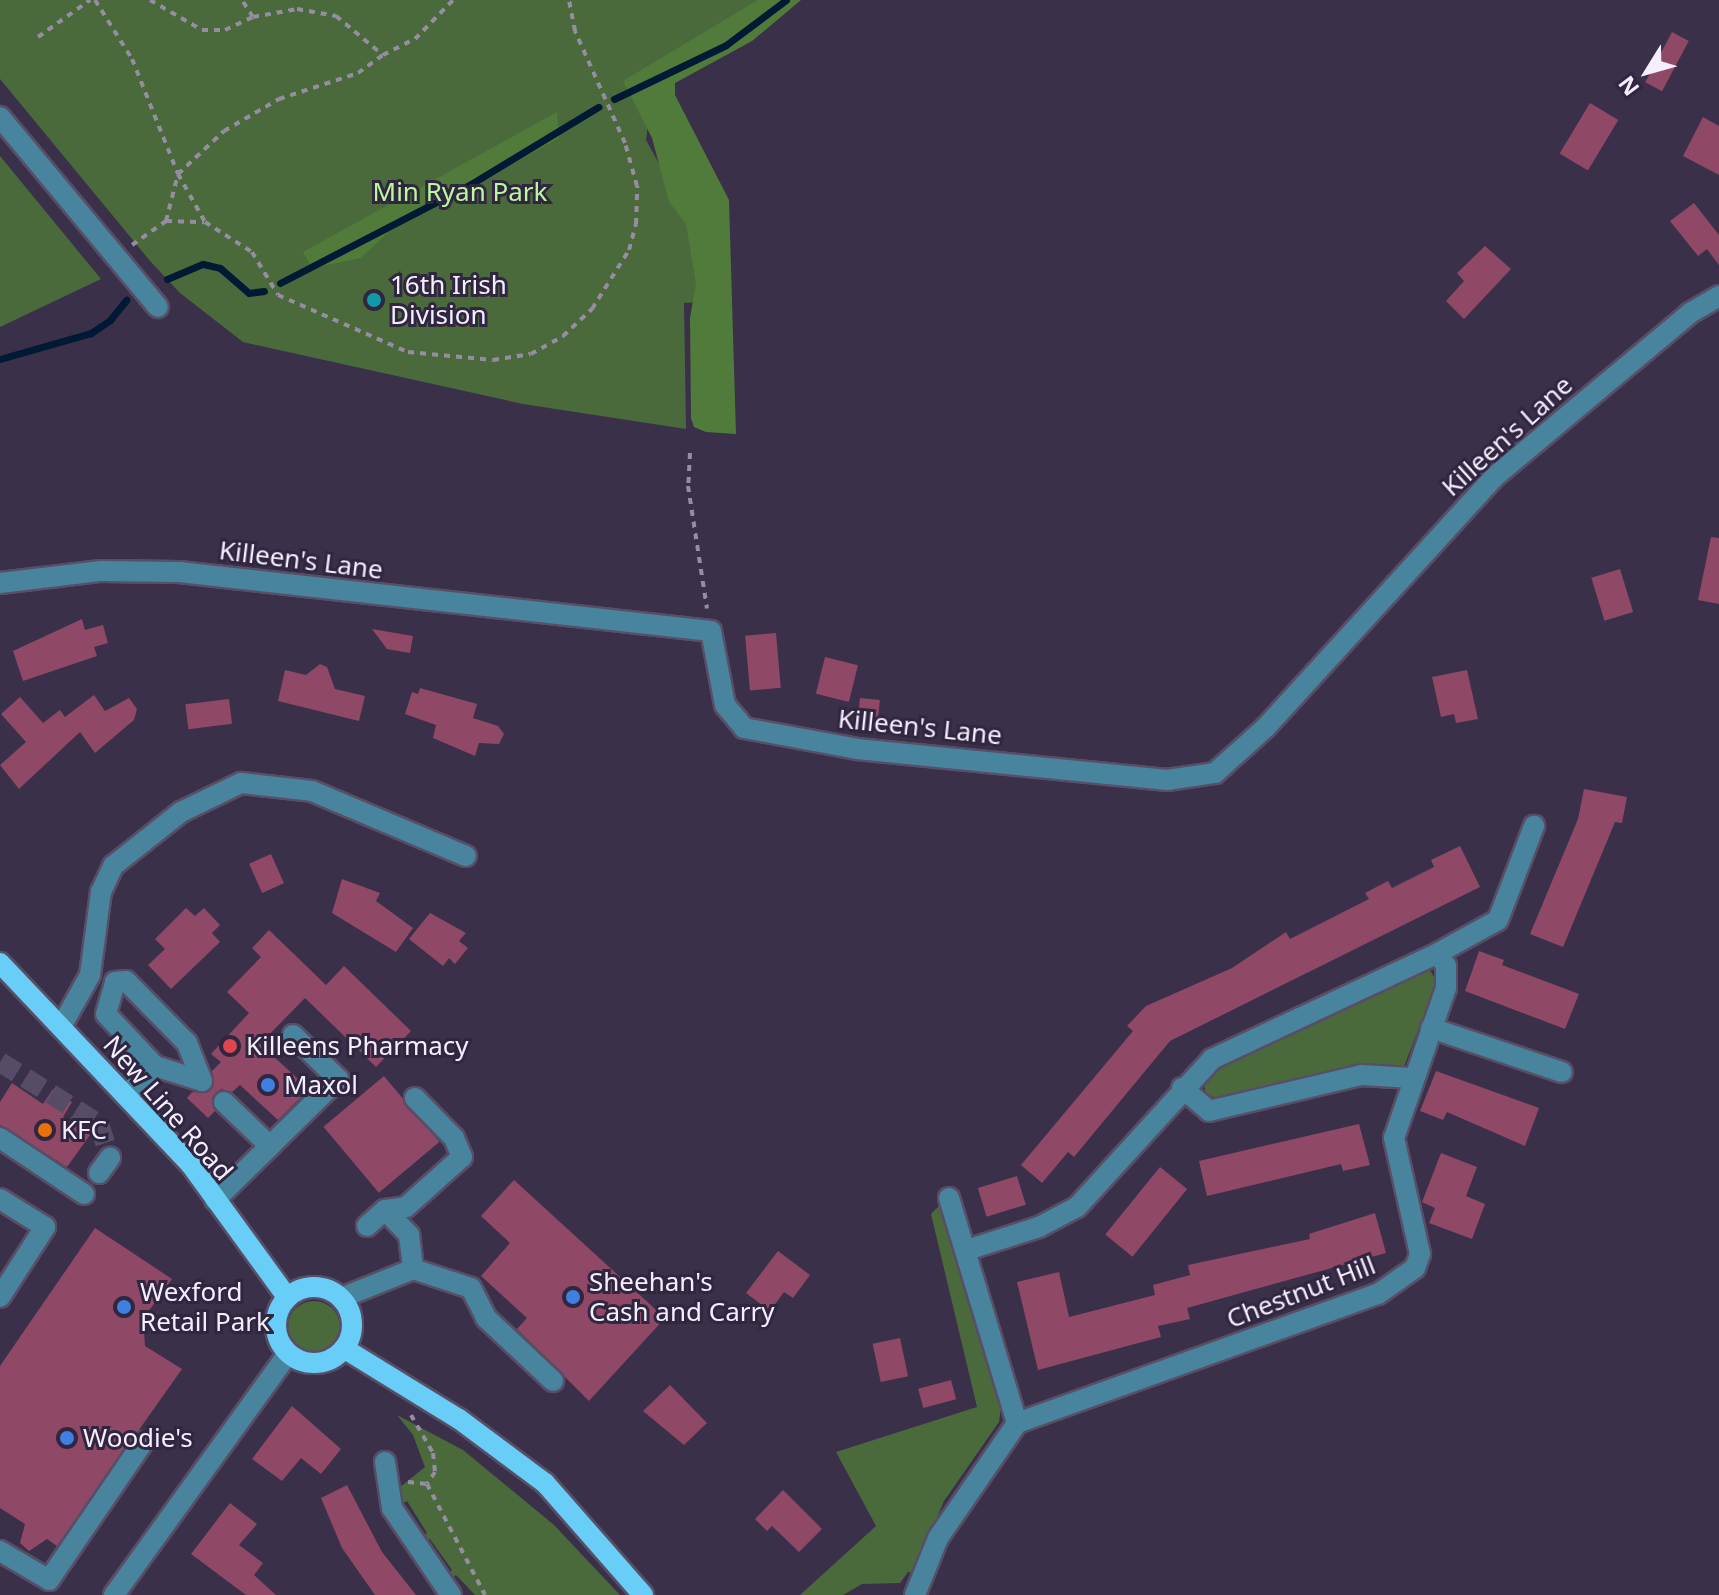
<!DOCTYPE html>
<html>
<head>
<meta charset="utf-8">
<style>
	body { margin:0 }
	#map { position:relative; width:1719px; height:1595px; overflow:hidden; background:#3a304a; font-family:"Noto Sans",sans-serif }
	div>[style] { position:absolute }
	.green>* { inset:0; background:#4b6a3b }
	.round { border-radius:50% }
	.forest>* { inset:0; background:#517b3b }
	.stream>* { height:7px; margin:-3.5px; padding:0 3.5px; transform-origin:3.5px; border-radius:3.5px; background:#001934 }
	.building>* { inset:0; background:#8f4866; transform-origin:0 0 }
	.minor-tunnel>* { height:20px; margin-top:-10px; transform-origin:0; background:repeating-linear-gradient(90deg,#564c65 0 20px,transparent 0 30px) }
	.path>* { height:4px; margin-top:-2px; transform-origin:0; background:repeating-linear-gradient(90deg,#958da2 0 6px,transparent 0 12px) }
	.roads { filter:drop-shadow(2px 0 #584e67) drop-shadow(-2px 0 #584e67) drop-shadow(0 2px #584e67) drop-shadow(0 -2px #584e67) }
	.minor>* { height:20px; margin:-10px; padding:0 10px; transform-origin:10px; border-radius:10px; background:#48849d }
	.major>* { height:20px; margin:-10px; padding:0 10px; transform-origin:10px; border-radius:10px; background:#69cef7 }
	.major>.ring { margin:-10px; padding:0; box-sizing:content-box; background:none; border:20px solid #69cef7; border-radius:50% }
	.dots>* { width:22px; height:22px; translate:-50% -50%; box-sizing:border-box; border:4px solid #30263f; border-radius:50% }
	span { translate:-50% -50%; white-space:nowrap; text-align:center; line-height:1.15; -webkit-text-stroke:6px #30263f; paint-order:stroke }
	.park-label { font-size:26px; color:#bbf79d }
	.poi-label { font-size:26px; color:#f4eeff }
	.left { translate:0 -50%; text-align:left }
	.street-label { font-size:26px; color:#f4eeff }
	.north { position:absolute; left:1607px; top:32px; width:80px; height:80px; -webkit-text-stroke:6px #30263f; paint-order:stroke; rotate:233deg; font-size:22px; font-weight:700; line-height:32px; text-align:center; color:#f4eeff }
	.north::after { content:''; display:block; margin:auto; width:28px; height:36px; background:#f4eeff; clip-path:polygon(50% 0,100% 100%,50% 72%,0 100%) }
</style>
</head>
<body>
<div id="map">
	<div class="green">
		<i style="clip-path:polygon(0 0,777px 0,653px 85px,646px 140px,686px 213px,702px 302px,684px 303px,686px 429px,523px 404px,243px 342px,180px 293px,151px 262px,0 79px)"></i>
		<i style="clip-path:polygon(0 156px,101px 279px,0 327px)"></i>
		<i style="clip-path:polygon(1418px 970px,1430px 970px,1437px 982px,1403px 1069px,1219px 1100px,1205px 1092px,1204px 1076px,1214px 1068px)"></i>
		<i style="clip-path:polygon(942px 1203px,1001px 1406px,999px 1422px,944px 1501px,913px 1573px,908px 1572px,900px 1583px,862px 1584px,843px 1595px,800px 1595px,876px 1526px,836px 1452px,977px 1407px,931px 1214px)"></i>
		<i class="round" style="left:288px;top:1301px;width:52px;height:52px"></i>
		<i style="clip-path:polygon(397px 1415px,463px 1450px,554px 1525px,620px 1595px,475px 1595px,456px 1575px,450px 1580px,446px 1575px,452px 1570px,430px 1539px,423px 1543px,420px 1538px,427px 1533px,407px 1501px,400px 1505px,400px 1487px,425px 1467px,413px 1435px)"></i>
	</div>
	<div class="forest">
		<i style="clip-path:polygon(758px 0,801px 0,752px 41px,675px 83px,675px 95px,729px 200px,736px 434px,706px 432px,694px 427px,691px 418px,690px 318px,696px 283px,686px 224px,669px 202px,652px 138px,623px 81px)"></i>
		<i style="clip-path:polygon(557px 112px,559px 138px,387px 233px,361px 258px,312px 268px,303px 252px)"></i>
	</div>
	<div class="stream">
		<i style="left:614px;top:99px;width:124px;rotate:-25.7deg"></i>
		<i style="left:726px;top:45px;width:75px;rotate:-36.9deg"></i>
		<i style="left:167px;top:279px;width:39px;rotate:-23deg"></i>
		<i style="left:203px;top:264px;width:17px;rotate:13deg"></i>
		<i style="left:220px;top:268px;width:38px;rotate:41deg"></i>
		<i style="left:249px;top:293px;width:15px;rotate:-8deg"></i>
		<i style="left:280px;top:283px;width:215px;rotate:-27.4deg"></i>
		<i style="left:471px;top:184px;width:149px;rotate:-31.2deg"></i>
		<i style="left:0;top:359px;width:95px;rotate:-15.9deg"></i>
		<i style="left:91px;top:333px;width:23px;rotate:-34deg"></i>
		<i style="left:110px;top:320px;width:26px;rotate:-51deg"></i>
	</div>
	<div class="building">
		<i style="left:1672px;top:32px;width:19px;height:57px;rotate:28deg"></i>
		<i style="left:1590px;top:103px;width:33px;height:59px;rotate:31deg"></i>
		<i style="clip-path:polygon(1703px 117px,1719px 126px,1719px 175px,1683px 156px)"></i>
		<i style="clip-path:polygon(1694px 203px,1719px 235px,1719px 265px,1707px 249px,1698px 256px,1670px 221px)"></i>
		<i style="clip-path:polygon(1485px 246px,1511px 269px,1464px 319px,1446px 301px,1464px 281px,1457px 273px)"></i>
		<i style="clip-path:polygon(1711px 537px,1719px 538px,1719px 604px,1698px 600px)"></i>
		<i style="left:1620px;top:569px;width:45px;height:30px;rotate:73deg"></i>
		<i style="clip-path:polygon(82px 619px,85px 630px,103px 625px,108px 643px,94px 647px,97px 656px,23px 681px,13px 651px)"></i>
		<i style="clip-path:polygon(372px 629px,413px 636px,410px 653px,387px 649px)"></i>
		<i style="left:776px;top:633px;width:55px;height:31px;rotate:85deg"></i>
		<i style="left:825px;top:657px;width:34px;height:38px;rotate:14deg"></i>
		<i style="clip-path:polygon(320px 664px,327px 667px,335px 689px,365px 696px,359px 721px,278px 701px,285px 670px,306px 675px)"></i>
		<i style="clip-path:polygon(1467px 670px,1478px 719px,1456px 723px,1454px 714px,1441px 717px,1432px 677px)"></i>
		<i style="clip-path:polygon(420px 688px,477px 704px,473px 718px,498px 726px,504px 734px,499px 744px,479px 743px,475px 756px,433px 738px,436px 725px,405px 714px,412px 692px,418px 694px)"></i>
		<i style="clip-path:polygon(94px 695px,105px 711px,129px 698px,137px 709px,134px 720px,95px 753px,80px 732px,19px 789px,0 765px,26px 742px,1px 714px,20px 697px,43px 723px,60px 710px,65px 717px)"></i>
		<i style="left:860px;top:698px;width:20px;height:33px;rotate:6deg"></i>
		<i style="left:229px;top:699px;width:25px;height:44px;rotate:83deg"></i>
		<i style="clip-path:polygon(1584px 789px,1627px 797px,1622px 823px,1615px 822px,1563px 947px,1530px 934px,1578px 819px)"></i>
		<i style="clip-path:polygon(1460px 846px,1480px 887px,1170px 1041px,1074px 1157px,1068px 1152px,1042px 1183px,1021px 1165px,1133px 1031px,1127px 1026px,1146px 1006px,1232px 968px,1286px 932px,1290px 939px,1369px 899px,1365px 893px,1388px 881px,1392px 888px,1434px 867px,1431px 860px)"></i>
		<i style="left:271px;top:854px;width:32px;height:24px;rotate:66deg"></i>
		<i style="clip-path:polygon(342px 879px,380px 893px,376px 901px,413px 928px,396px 952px,332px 913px)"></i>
		<i style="clip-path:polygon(186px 908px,195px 916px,204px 908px,220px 925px,212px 933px,220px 942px,171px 989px,148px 965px,165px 949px,155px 939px)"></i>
		<i style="clip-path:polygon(430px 913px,466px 933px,459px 941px,468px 948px,455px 964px,449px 958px,443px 966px,409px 939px)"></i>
		<i style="clip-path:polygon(269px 930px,326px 985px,344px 966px,411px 1031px,376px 1067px,305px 998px,260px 1044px,309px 1089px,278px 1120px,240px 1085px,232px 1092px,221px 1089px,212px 1098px,215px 1111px,208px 1118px,187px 1098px,192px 1092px,206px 1093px,214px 1084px,212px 1071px,221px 1062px,211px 1054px,249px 1013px,227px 992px,261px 957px,252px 948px)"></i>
		<i style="clip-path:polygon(1479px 951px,1504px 960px,1502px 965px,1579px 994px,1565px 1029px,1465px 991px)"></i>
		<i style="clip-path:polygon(1436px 1071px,1539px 1108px,1525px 1146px,1447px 1112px,1443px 1120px,1420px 1111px)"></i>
		<i style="left:384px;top:1076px;width:86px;height:79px;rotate:50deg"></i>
		<i style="clip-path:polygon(12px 1083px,43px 1104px,53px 1089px,72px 1102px,63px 1117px,90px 1135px,67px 1167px,0 1125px,0 1102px)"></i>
		<i style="clip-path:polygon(1359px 1124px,1370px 1165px,1343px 1171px,1341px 1164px,1207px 1196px,1199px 1161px)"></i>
		<i style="clip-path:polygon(1441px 1153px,1477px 1167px,1466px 1196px,1485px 1204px,1472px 1239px,1429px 1223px,1435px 1208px,1422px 1202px)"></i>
		<i style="left:1160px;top:1167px;width:35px;height:87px;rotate:39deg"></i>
		<i style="left:1017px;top:1176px;width:30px;height:41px;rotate:73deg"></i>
		<i style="clip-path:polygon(514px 1180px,665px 1318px,589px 1401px,517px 1329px,527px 1318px,481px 1276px,510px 1243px,481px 1216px)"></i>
		<i style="clip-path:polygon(1375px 1213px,1386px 1253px,1187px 1308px,1190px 1319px,1158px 1326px,1161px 1337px,1038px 1370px,1017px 1282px,1059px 1272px,1069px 1317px,1155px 1295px,1153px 1285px,1190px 1275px,1188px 1265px,1310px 1239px,1309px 1234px)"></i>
		<i style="clip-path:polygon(95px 1228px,172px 1279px,143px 1319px,145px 1346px,182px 1369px,57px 1546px,47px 1539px,29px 1551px,20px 1543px,25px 1524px,0 1508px,0 1366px)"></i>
		<i style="clip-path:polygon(778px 1251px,810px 1275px,793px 1298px,784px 1292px,770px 1311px,746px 1293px)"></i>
		<i style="left:900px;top:1338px;width:39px;height:28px;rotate:78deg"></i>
		<i style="left:951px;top:1380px;width:20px;height:34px;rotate:75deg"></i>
		<i style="clip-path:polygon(670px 1385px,707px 1423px,684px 1445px,643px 1411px)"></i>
		<i style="clip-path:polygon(292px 1406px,341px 1449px,321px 1474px,301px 1458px,282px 1481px,252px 1459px)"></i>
		<i style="clip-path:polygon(347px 1485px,382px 1552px,416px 1595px,375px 1595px,342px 1548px,321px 1498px)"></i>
		<i style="clip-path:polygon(783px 1490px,822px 1529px,799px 1552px,772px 1526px,767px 1531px,755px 1519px)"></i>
		<i style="clip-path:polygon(230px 1503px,257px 1524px,239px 1545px,263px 1563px,254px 1575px,276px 1595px,246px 1595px,191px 1554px)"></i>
	</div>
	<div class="minor-tunnel">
		<i style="left:0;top:1062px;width:117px;rotate:32.1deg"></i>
		<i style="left:99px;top:1124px;width:36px;rotate:72deg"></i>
	</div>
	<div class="path">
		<i style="left:95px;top:0;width:70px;rotate:57.9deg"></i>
		<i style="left:132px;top:59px;width:124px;rotate:68.2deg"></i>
		<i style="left:178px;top:174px;width:55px;rotate:60.6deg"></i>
		<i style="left:205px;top:222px;width:56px;rotate:32.6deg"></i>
		<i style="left:252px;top:252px;width:50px;rotate:58.8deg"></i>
		<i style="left:278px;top:295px;width:142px;rotate:23.7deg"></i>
		<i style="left:408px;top:352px;width:85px;rotate:5.4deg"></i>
		<i style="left:493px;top:360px;width:38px;rotate:-9deg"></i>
		<i style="left:531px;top:354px;width:37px;rotate:-29deg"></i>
		<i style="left:563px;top:336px;width:40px;rotate:-43deg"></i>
		<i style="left:592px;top:309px;width:70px;rotate:-57.9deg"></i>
		<i style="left:629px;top:250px;width:27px;rotate:-75deg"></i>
		<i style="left:636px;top:224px;width:38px;rotate:-88deg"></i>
		<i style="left:637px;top:186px;width:45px;rotate:-105.6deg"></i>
		<i style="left:625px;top:143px;width:123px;rotate:-114.1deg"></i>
		<i style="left:575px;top:31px;width:32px;rotate:-101deg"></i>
		<i style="left:150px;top:0;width:60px;rotate:30deg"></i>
		<i style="left:202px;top:30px;width:23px"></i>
		<i style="left:225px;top:30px;width:31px;rotate:-25deg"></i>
		<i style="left:253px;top:17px;width:20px;rotate:-123deg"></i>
		<i style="left:253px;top:17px;width:45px;rotate:-10.3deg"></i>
		<i style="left:297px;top:9px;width:40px;rotate:10deg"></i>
		<i style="left:336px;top:16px;width:61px;rotate:39.7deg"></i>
		<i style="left:383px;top:55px;width:36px;rotate:-27deg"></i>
		<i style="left:415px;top:39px;width:54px;rotate:-45.7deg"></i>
		<i style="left:38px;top:37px;width:64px;rotate:-35.4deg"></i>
		<i style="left:166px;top:221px;width:38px;rotate:2deg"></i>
		<i style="left:132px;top:245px;width:42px;rotate:-35.2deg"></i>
		<i style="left:166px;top:221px;width:49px;rotate:-75.7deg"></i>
		<i style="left:178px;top:174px;width:63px;rotate:-43.1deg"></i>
		<i style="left:224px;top:131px;width:64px;rotate:-30.2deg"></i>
		<i style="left:279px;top:99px;width:83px;rotate:-18.2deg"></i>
		<i style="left:358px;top:73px;width:31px;rotate:-36deg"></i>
		<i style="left:690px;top:453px;width:33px;rotate:93deg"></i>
		<i style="left:688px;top:486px;width:124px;rotate:81.2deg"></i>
		<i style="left:411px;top:1415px;width:44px;rotate:59.9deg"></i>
		<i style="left:433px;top:1453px;width:19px;rotate:84deg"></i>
		<i style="left:435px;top:1472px;width:14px;rotate:124deg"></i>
		<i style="left:408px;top:1482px;width:19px;rotate:6deg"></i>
		<i style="left:427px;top:1484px;width:125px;rotate:62.4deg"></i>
	</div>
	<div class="roads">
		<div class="minor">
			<i style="left:0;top:117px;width:247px;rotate:50.3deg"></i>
			<i style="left:0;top:583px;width:102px;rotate:-6.8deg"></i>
			<i style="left:101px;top:571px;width:78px;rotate:0.7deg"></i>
			<i style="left:179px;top:572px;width:535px;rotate:6.33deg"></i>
			<i style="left:711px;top:631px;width:75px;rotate:79.3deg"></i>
			<i style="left:725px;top:705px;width:30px;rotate:50deg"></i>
			<i style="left:744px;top:728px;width:115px;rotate:10.5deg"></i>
			<i style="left:857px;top:749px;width:312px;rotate:5.7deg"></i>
			<i style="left:1167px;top:780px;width:49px;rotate:-8.3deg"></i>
			<i style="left:1215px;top:773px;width:69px;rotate:-42deg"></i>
			<i style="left:1266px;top:727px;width:337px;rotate:-47.6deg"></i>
			<i style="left:1493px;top:478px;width:257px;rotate:-39.9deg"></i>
			<i style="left:1690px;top:313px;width:34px;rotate:-30deg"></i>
			<i style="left:126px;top:981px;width:87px;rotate:45.5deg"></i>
			<i style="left:187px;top:1043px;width:41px;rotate:68.5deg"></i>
			<i style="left:202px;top:1081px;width:49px;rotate:-162.3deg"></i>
			<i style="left:155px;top:1066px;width:71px;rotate:-133.3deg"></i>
			<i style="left:106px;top:1014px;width:33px;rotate:-74deg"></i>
			<i style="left:115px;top:982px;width:11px;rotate:-5deg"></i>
			<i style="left:61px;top:1027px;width:60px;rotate:-60.9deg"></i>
			<i style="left:90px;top:975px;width:84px;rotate:-82.5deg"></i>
			<i style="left:101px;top:892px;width:29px;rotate:-65deg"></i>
			<i style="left:113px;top:866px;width:87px;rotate:-38.5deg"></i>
			<i style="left:181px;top:812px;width:67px;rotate:-25.8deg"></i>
			<i style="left:241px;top:783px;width:71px;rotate:6.4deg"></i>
			<i style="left:312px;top:791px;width:167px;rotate:22.9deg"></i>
			<i style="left:1431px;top:1028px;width:138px;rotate:18.6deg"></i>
			<i style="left:1182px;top:1088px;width:35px;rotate:40deg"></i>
			<i style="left:1209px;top:1111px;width:156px;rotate:-13.3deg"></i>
			<i style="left:1361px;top:1075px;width:51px;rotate:3.4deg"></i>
			<i style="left:126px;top:1096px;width:42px;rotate:-46deg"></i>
			<i style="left:224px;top:1102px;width:64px;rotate:43.7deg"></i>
			<i style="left:0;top:1138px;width:101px;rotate:33.7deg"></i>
			<i style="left:99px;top:1173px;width:19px;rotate:-54deg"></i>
			<i style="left:949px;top:1198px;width:235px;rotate:73.2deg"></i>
			<i style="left:0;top:1199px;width:53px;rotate:31.9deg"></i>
			<i style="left:45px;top:1227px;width:83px;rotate:122.7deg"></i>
			<i style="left:215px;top:1200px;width:173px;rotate:-44.5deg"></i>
			<i style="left:338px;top:1079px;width:63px;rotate:-135.6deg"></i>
			<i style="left:385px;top:1210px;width:21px;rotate:-8deg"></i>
			<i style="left:406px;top:1207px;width:75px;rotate:-41.8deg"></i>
			<i style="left:462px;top:1157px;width:21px;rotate:-113deg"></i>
			<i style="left:454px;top:1138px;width:56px;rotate:-134.3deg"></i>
			<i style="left:367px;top:1226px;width:24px;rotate:-42deg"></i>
			<i style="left:385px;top:1210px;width:35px;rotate:46deg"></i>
			<i style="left:409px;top:1235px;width:34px;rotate:83deg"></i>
			<i style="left:967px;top:1250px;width:76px;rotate:-17.7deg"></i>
			<i style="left:1039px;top:1227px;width:43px;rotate:-27.8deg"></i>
			<i style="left:1077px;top:1207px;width:200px;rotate:-47.6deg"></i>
			<i style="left:1212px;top:1059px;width:250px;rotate:-25.1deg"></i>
			<i style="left:1438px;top:953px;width:68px;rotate:-28.8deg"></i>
			<i style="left:1498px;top:920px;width:101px;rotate:-69deg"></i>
			<i style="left:341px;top:1298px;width:78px;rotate:-21.9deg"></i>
			<i style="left:413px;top:1269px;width:61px;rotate:18.1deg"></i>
			<i style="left:471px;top:1288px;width:34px;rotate:63deg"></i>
			<i style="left:486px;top:1318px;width:92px;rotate:43.2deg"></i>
			<i style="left:385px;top:1462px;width:47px;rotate:81.3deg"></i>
			<i style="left:392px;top:1508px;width:105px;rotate:55.9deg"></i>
			<i style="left:0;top:1551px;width:57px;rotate:30.6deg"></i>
			<i style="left:49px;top:1580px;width:167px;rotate:-55.7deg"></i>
			<i style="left:114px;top:1595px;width:297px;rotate:-54.2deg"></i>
			<i style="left:915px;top:1595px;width:61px;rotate:-68deg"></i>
			<i style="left:938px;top:1538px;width:140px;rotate:-55.5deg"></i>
			<i style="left:1017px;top:1423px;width:383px;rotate:-19.7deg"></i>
			<i style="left:1378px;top:1294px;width:45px;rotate:-35.1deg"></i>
			<i style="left:1415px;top:1268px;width:15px;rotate:-70deg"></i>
			<i style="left:1420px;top:1254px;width:119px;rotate:-102.6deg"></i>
			<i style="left:1394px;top:1138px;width:159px;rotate:-70.9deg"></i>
			<i style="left:1446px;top:988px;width:22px;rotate:-90deg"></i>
			<i style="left:1446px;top:966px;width:15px;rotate:-122deg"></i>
		</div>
		<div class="major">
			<i style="left:0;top:963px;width:278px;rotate:46.6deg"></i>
			<i style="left:191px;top:1165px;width:163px;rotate:54deg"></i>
			<i class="ring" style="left:276px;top:1287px;width:56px;height:56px"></i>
			<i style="left:345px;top:1349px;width:134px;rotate:31.6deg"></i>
			<i style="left:459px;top:1419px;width:107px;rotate:36.7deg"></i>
			<i style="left:545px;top:1483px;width:149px;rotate:48.8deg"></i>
		</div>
	</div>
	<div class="dots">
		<i style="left:374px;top:300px;background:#0f9aa8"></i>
		<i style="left:230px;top:1046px;background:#e0444e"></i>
		<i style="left:268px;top:1085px;background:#3f7fe0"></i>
		<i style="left:45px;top:1130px;background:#e8710a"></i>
		<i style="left:573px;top:1297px;background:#3f7fe0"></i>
		<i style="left:124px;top:1307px;background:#3f7fe0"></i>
		<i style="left:67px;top:1438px;background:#3f7fe0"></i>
	</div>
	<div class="park-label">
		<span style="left:460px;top:192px">Min Ryan Park</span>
	</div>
	<div class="poi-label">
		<span class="left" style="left:390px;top:300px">16th Irish<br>Division</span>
		<span class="left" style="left:246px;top:1046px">Killeens Pharmacy</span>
		<span class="left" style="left:284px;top:1085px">Maxol</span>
		<span class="left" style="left:61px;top:1130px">KFC</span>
		<span class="left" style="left:589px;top:1297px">Sheehan's<br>Cash and Carry</span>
		<span class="left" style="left:140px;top:1307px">Wexford<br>Retail Park</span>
		<span class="left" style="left:83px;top:1438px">Woodie's</span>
	</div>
	<div class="street-label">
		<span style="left:1507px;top:436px;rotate:-42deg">Killeen's Lane</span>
		<span style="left:301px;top:560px;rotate:7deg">Killeen's Lane</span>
		<span style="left:920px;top:727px;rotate:6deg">Killeen's Lane</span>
		<span style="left:168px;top:1108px;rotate:49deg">New Line Road</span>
		<span style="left:1301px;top:1292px;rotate:-21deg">Chestnut Hill</span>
	</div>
	<div class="north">N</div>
</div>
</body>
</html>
